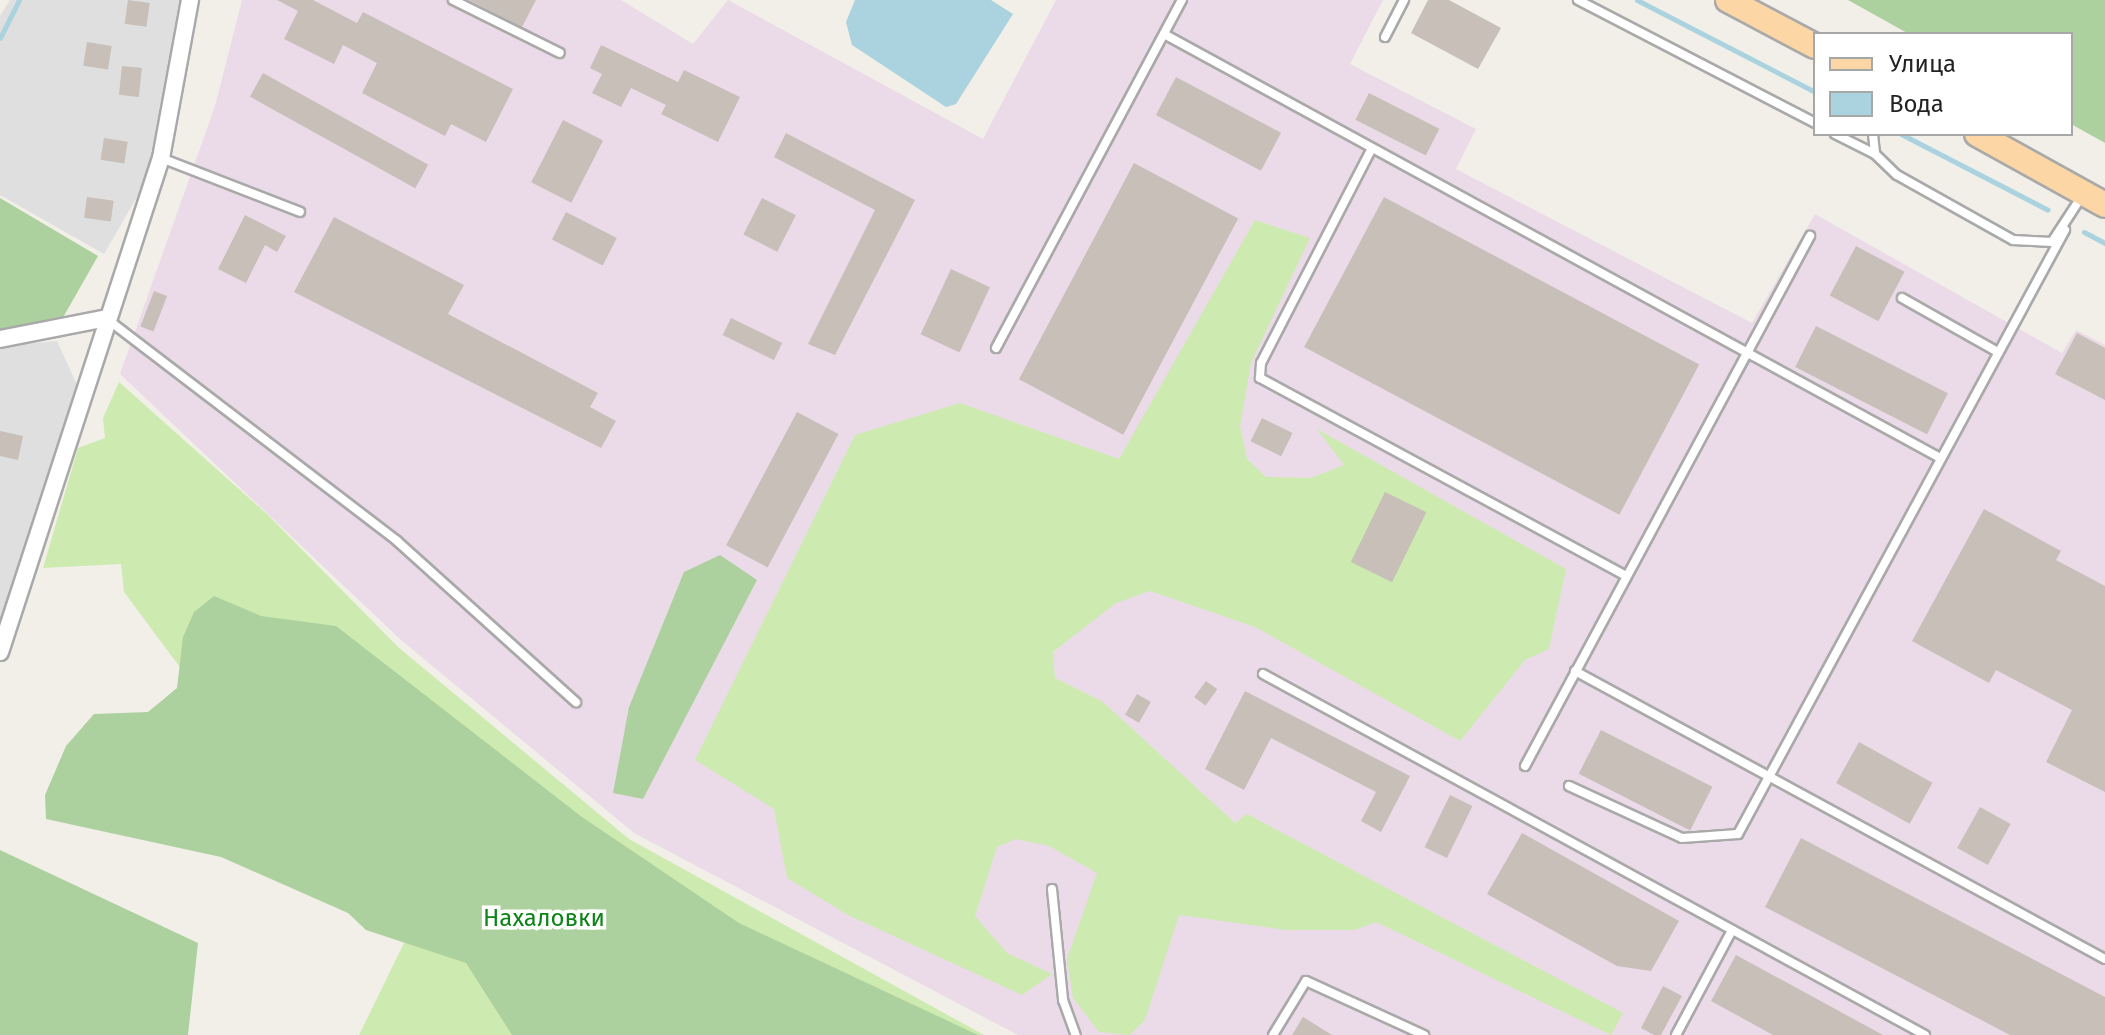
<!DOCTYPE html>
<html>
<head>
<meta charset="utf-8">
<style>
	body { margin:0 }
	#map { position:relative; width:2105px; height:1035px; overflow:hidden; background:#f2efe9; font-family:"Fira Sans",sans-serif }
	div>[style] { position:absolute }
	.residential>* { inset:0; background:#e0dfdf }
	.industrial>* { inset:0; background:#ebdbe8 }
	.grass>* { inset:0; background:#cdebb0 }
	.forest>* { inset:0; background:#add19e }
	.water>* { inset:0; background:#aad3df }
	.stream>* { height:5px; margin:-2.5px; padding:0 2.5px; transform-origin:2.5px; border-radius:2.5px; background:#aad3df }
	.building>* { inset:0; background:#c7bfb8; transform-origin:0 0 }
	.roads { filter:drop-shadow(2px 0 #a9a9a9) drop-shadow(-2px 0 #a9a9a9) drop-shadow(0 2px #a9a9a9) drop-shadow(0 -2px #a9a9a9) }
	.service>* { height:8px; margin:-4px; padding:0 4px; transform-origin:4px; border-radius:4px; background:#fff }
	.minor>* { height:16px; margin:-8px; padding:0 8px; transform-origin:8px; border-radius:8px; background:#fff }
	.primary>* { height:24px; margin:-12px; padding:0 12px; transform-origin:12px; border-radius:12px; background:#fcd6a4 }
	span { translate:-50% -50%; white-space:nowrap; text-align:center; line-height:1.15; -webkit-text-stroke:7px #fff; paint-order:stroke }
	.park-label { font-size:24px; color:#0c8416 }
	.legend { position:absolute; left:1813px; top:32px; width:260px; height:104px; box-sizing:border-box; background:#fff; border:2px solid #a7a7a7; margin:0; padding:10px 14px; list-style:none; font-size:24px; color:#222 }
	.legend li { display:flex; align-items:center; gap:16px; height:40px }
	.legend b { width:40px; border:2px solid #a7a7a7 }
</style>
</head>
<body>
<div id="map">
	<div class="residential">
		<i style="clip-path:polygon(10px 0,183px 0,145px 183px,104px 254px,0 195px,0 16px)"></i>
		<i style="clip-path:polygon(57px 341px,78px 387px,0 632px,0 346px)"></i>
	</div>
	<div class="industrial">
		<i style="clip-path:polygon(242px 0,621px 0,693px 44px,728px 0,983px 139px,1056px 0,1383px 0,1350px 64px,1476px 129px,1456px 169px,1752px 323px,1815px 214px,2062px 353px,2076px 330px,2105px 345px,2105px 1035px,1018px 1035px,634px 833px,401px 640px,120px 374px,215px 106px)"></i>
	</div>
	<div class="grass">
		<i style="clip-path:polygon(1255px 220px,1310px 238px,1251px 363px,1240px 426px,1247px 459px,1266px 477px,1311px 478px,1344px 465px,1317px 429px,1566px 569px,1549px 649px,1525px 660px,1460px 741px,1255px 627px,1150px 591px,1116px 603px,1053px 652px,1055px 678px,1103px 702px,1235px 823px,1247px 814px,1623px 1013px,1611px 1035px,1376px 922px,1355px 930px,1286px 930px,1179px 915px,1145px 1020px,1130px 1035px,1099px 1032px,1073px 998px,1067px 959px,1097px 873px,1049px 846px,1016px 839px,997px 847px,975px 916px,1007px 953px,1052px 974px,1022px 995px,848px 915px,787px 878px,774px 809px,695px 760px,855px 435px,960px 403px,1119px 459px)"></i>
		<i style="clip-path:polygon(119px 382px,267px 514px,398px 647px,629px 839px,984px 1035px,359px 1035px,430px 890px,205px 701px,124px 592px,121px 564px,43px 568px,78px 448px,105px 438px,103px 418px)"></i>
	</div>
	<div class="forest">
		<i style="clip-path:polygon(1848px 0,2105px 0,2105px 143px,2071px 124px,2071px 34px,1909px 34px)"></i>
		<i style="clip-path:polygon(0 198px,98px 256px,61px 321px,0 331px)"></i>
		<i style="clip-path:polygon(720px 555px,757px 580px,643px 799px,613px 793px,629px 707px,684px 572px)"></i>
		<i style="clip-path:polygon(214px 596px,261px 616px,336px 626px,582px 817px,739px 923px,978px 1035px,512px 1035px,466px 963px,366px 930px,348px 913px,221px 857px,46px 819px,45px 795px,66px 746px,94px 714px,148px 712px,177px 688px,183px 637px,194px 612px)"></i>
		<i style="clip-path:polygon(0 850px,198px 943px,188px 1035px,0 1035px)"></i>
	</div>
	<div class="water">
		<i style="clip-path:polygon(855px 0,991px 0,1013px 14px,956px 104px,946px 107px,852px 45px,846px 22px)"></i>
	</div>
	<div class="stream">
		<i style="left:1637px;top:0;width:200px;rotate:27.3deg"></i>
		<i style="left:0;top:38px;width:42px;rotate:-63.4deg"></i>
		<i style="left:1901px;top:134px;width:165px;rotate:27.3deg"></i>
		<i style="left:2084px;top:232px;width:24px;rotate:28deg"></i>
	</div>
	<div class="building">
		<i style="left:128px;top:0;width:22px;height:24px;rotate:8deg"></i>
		<i style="clip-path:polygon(277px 0,313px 0,357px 23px,363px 12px,513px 89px,486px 142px,451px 124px,445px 136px,362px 93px,377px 63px,343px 45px,334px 64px,284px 39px,298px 11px)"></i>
		<i style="clip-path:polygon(469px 0,536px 0,522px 27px)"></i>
		<i style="clip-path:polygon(1428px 0,1449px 0,1501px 28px,1478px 69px,1411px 33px)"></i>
		<i style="left:87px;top:42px;width:25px;height:24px;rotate:9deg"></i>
		<i style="clip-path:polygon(601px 45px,678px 82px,684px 70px,740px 97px,718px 142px,661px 114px,666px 105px,631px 88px,621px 107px,592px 93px,602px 74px,590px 68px)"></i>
		<i style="left:122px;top:66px;width:20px;height:29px;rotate:6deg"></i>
		<i style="left:263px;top:73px;width:189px;height:27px;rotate:29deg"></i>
		<i style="left:1176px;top:77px;width:119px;height:43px;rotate:28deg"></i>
		<i style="left:1369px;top:93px;width:79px;height:30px;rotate:27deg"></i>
		<i style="left:563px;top:120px;width:45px;height:70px;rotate:27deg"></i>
		<i style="clip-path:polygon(786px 133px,915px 200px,835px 355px,808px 344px,875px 210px,774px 157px)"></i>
		<i style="left:104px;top:138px;width:24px;height:22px;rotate:9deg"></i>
		<i style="left:1134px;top:163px;width:118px;height:245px;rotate:28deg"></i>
		<i style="left:87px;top:197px;width:27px;height:21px;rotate:8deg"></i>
		<i style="left:1384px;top:197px;width:357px;height:170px;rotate:28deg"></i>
		<i style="left:762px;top:198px;width:38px;height:41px;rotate:27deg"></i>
		<i style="left:566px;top:212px;width:57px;height:31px;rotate:27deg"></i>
		<i style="clip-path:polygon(245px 215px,286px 236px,277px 252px,265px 245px,246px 283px,218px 269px)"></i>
		<i style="clip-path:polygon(334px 217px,464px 285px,448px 314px,598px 393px,590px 407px,616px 421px,601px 448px,294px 292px)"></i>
		<i style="left:1856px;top:246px;width:55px;height:56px;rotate:28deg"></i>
		<i style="left:951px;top:269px;width:43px;height:72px;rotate:25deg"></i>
		<i style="left:154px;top:291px;width:14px;height:38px;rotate:21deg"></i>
		<i style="left:731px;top:318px;width:57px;height:19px;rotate:26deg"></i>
		<i style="left:1816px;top:326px;width:148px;height:46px;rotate:27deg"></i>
		<i style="clip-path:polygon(2077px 333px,2105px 348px,2105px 400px,2055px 374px)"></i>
		<i style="left:797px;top:412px;width:47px;height:151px;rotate:28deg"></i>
		<i style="left:1262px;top:418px;width:34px;height:26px;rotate:26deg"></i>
		<i style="clip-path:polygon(0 431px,23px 436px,18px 460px,0 456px)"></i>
		<i style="left:1385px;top:492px;width:46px;height:78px;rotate:26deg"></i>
		<i style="clip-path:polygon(1984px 509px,2061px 551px,2056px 560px,2105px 586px,2105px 792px,2046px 762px,2072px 710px,1996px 670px,1989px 683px,1912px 641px)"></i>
		<i style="left:1206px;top:681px;width:14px;height:20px;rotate:36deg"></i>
		<i style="clip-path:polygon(1245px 691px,1410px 776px,1381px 832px,1361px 821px,1376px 792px,1271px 738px,1244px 790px,1205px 769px)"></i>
		<i style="left:1137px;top:694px;width:16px;height:24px;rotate:30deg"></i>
		<i style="left:1601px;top:730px;width:125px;height:49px;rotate:27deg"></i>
		<i style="left:1859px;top:742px;width:84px;height:47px;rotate:29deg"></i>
		<i style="left:1450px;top:795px;width:25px;height:58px;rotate:26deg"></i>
		<i style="left:1980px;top:807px;width:35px;height:47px;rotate:29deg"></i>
		<i style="clip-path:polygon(1522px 833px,1679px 921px,1651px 971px,1617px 966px,1487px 894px)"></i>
		<i style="clip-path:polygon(1801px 838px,2105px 997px,2105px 1035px,2010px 1035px,1765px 907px)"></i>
		<i style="clip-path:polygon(1736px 955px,1883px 1035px,1773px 1035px,1711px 1001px)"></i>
		<i style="clip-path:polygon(1663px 986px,1682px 996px,1661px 1035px,1654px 1035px,1641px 1028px)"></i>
		<i style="clip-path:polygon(1303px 1017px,1332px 1035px,1292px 1035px)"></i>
	</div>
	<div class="roads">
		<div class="service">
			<i style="left:453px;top:0;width:119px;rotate:26.4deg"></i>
			<i style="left:1578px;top:0;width:267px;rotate:27.4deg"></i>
			<i style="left:1164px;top:34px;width:884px;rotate:28.65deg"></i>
			<i style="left:1385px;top:37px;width:42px;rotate:-62.8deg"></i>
			<i style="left:1835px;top:134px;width:45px;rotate:26.6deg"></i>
			<i style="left:1873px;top:134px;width:20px;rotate:84deg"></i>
			<i style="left:1875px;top:154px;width:30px;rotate:44deg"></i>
			<i style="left:1897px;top:175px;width:133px;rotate:29.3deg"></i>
			<i style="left:2013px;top:240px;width:39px;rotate:3deg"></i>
			<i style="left:2052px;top:242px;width:55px;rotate:-56.9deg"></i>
			<i style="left:1372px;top:148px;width:242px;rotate:117.3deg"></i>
			<i style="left:1261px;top:363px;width:15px;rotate:94deg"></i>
			<i style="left:1260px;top:378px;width:415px;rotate:28.4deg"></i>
			<i style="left:161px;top:158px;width:149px;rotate:21.2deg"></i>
			<i style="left:1902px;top:298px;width:110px;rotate:29.4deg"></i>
			<i style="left:107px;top:319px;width:365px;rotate:37.4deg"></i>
			<i style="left:397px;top:541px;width:241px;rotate:42deg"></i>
			<i style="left:996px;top:348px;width:395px;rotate:-61.9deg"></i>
			<i style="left:1575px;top:671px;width:603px;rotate:28.52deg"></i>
			<i style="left:1263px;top:674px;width:754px;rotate:28.6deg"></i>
			<i style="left:1525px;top:766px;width:602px;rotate:-61.73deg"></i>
			<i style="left:1569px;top:786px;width:124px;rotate:24.7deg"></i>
			<i style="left:1682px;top:838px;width:56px;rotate:-4.1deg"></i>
			<i style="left:1738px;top:834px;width:687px;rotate:-61.57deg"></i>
			<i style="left:1052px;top:889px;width:112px;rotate:84.3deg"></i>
			<i style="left:1063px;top:1000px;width:37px;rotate:70deg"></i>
			<i style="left:1273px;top:1035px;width:63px;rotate:-58.6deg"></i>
			<i style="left:1306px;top:981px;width:130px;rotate:24.6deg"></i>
			<i style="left:1676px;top:1035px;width:119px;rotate:-61.9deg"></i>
		</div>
		<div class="minor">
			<i style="left:0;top:339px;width:109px;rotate:-11.1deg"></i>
			<i style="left:0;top:652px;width:520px;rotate:-71.95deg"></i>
			<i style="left:161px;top:158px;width:161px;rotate:-79.6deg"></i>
		</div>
		<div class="primary">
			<i style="left:1728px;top:0;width:98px;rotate:27.9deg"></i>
			<i style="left:1977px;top:134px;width:146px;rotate:29deg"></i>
		</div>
	</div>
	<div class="park-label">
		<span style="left:544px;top:919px">Нахаловки</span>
	</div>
	<ul class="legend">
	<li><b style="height:10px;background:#fcd6a4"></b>Улица</li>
	<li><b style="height:22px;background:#aad3df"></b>Вода</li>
	</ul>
</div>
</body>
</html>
